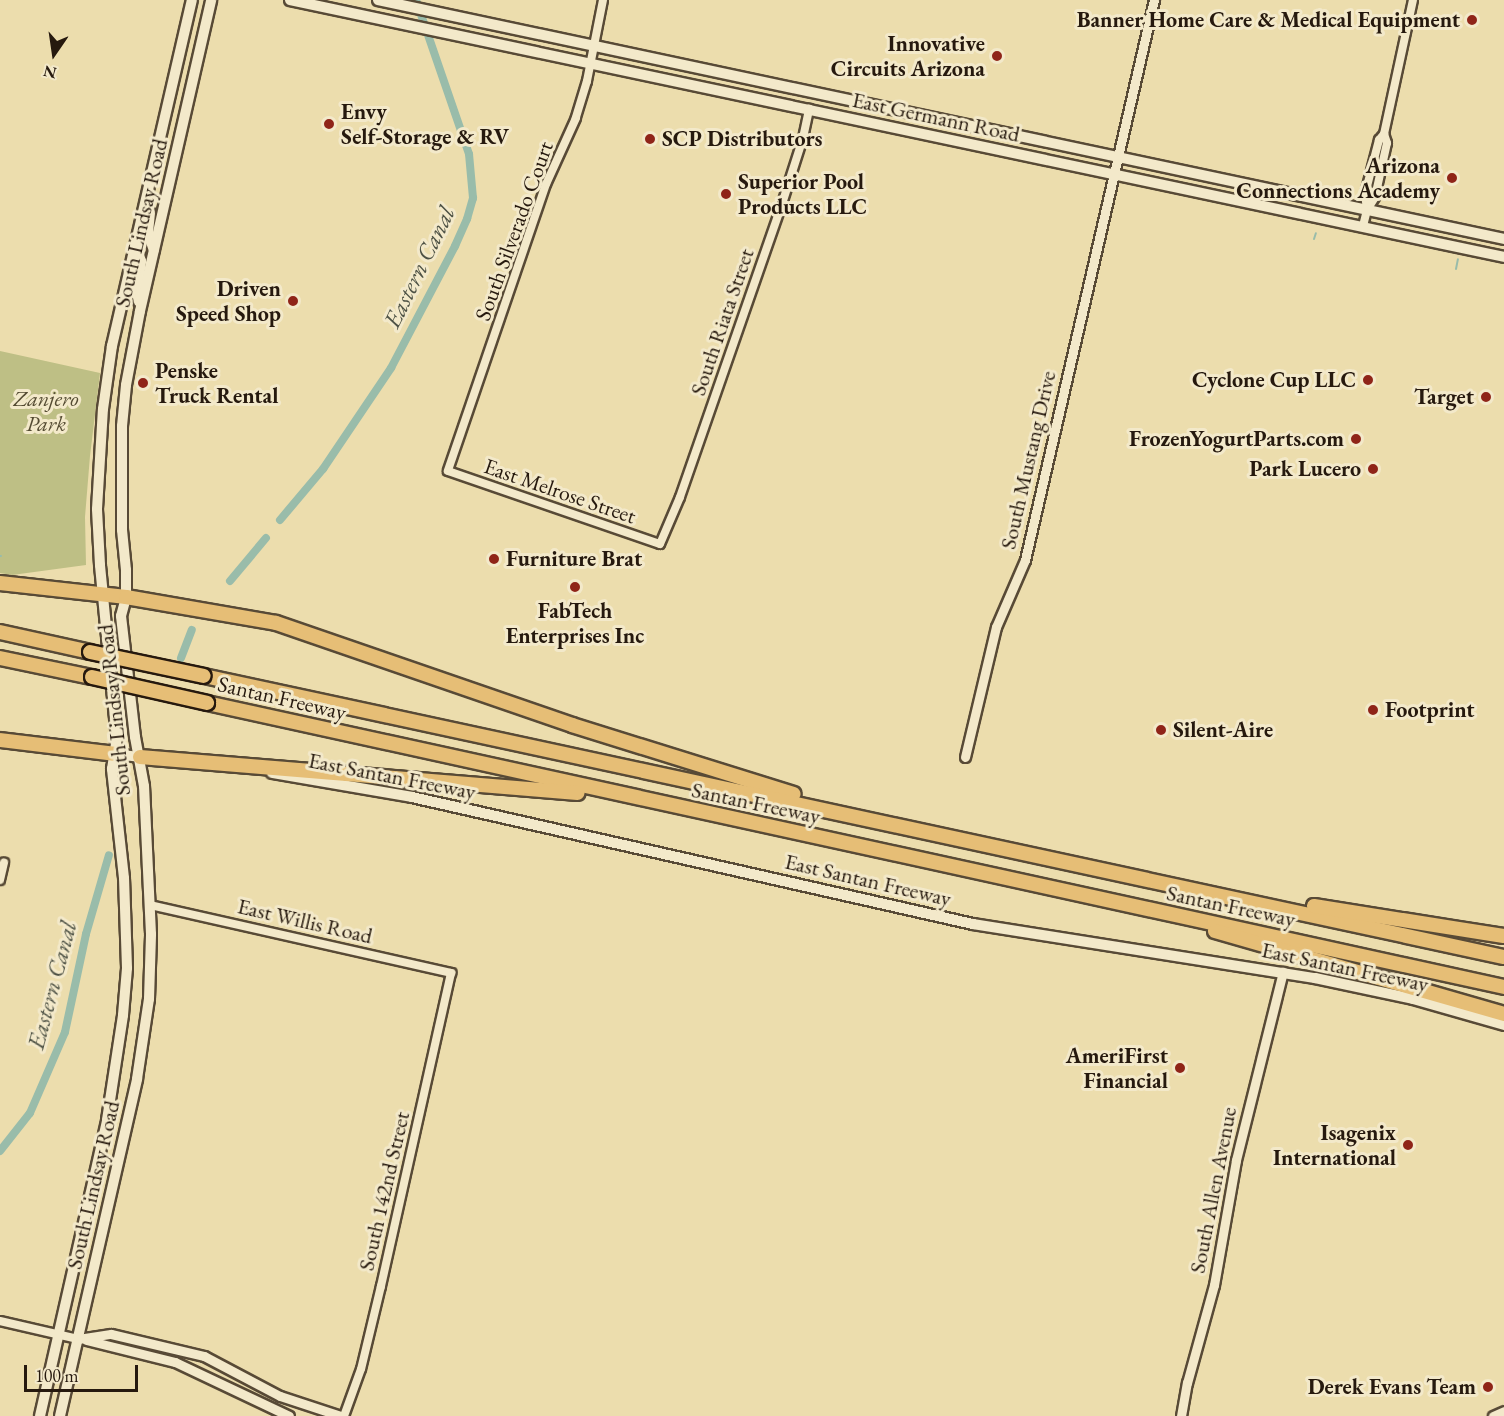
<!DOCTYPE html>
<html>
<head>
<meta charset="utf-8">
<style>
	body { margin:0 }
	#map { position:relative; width:1504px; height:1416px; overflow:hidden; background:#ecddad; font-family:"EB Garamond",serif }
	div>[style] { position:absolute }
	.green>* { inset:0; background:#bebf85 }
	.stream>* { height:2px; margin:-1px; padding:0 1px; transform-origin:1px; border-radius:1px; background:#99bcaa }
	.canal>* { height:8px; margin:-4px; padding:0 4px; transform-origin:4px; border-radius:4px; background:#99bcaa }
	.roads { filter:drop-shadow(2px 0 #584a36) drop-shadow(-2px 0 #584a36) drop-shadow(0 2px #584a36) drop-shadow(0 -2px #584a36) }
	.minor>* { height:8px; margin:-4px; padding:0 4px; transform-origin:4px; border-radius:4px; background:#f3e9ca }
	.tertiary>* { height:9px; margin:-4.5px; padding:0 4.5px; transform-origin:4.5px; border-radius:4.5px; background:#f3e9ca }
	.secondary>* { height:10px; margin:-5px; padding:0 5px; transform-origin:5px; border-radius:5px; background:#f3e9ca }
	.motorway>* { height:14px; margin:-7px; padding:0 7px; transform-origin:7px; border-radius:7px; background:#e6be76 }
	.bridges { filter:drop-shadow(2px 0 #26190e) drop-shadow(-2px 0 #26190e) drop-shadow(0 2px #26190e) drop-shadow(0 -2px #26190e) }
	.motorway-bridge>* { height:14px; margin:-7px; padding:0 7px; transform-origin:7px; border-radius:7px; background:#e6be76 }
	.dots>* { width:16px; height:16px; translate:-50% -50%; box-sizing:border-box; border:3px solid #f3e9ca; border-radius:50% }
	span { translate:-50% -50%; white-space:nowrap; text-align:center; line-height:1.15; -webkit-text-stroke:6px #f3e9ca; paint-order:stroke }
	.poi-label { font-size:22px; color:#26190e; font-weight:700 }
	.right { translate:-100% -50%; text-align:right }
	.left { translate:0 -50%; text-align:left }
	.street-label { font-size:22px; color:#26190e }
	.park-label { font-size:22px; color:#544b32; font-style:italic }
	.water-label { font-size:24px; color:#4e5245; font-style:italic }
	.north { position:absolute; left:24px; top:24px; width:60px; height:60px; -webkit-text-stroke:4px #f3e9ca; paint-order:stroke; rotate:193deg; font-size:16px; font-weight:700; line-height:24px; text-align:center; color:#26190e }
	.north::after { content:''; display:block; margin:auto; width:21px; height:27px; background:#26190e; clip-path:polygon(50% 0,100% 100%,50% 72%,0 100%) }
	.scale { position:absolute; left:24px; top:1365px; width:114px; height:27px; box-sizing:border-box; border:3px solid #26190e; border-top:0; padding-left:8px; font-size:18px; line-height:21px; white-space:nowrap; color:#26190e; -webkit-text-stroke:4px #f3e9ca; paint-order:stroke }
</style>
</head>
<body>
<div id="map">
	<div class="green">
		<i style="clip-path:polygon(0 351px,100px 373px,90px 456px,85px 517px,86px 565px,12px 575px,0 573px)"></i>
	</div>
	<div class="stream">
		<i style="left:1314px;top:239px;width:6px;rotate:-72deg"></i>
		<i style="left:1456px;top:269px;width:10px;rotate:-79deg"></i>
		<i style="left:0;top:556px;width:1px"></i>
	</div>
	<div class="canal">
		<i style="left:280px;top:520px;width:67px;rotate:-49.9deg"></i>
		<i style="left:323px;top:469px;width:122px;rotate:-56deg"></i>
		<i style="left:391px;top:368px;width:138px;rotate:-62.3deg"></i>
		<i style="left:455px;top:246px;width:30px;rotate:-66deg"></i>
		<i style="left:467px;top:219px;width:22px;rotate:-74deg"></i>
		<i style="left:473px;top:198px;width:44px;rotate:-95.2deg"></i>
		<i style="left:469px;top:154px;width:163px;rotate:-109deg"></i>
		<i style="left:230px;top:581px;width:56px;rotate:-50.1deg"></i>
		<i style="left:181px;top:658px;width:30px;rotate:-69deg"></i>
		<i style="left:0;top:1151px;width:48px;rotate:-51.7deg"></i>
		<i style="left:30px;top:1113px;width:88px;rotate:-66.6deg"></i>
		<i style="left:65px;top:1032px;width:100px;rotate:-77.9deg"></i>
		<i style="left:86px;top:934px;width:82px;rotate:-73.8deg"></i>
	</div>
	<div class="roads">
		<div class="minor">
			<i style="left:603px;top:0;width:83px;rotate:101.2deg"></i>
			<i style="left:587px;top:81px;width:39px;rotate:107deg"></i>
			<i style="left:576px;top:118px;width:72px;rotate:114.4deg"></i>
			<i style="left:546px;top:184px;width:303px;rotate:108.9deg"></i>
			<i style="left:448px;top:471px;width:224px;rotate:19deg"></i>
			<i style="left:660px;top:544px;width:51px;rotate:-66.9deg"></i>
			<i style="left:680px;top:497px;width:307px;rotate:-70.8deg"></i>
			<i style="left:781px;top:207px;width:72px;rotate:-72.3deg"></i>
			<i style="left:803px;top:138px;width:30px;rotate:-78deg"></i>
			<i style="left:1367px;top:210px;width:16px;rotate:-97deg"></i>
			<i style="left:1365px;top:194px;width:56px;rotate:-75.5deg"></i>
			<i style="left:1379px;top:140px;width:8px;rotate:-50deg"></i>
			<i style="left:1384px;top:134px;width:137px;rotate:-77.8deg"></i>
			<i style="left:1363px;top:226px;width:16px;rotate:-76deg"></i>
			<i style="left:1367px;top:210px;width:15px;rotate:-58deg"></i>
			<i style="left:1375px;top:197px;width:55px;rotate:-77.5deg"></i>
			<i style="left:1387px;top:143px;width:9px;rotate:-108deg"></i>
			<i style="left:0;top:880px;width:18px;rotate:-77deg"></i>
			<i style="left:150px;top:905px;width:309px;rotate:12.7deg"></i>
			<i style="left:451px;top:973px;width:321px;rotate:102.6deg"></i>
			<i style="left:381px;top:1286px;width:85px;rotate:103.5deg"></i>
			<i style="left:361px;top:1369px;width:50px;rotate:109.9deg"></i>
			<i style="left:0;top:1321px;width:80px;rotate:13deg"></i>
		</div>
		<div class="tertiary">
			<i style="left:965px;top:757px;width:134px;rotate:-76.6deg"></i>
			<i style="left:996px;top:627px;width:73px;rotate:-66.6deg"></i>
			<i style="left:1025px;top:560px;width:575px;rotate:-77.03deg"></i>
			<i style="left:78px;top:1339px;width:33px;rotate:-9deg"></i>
			<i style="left:111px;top:1334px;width:96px;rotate:13.3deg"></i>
			<i style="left:204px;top:1356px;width:86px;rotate:27.8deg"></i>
			<i style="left:280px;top:1396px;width:64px;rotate:18.2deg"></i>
			<i style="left:86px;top:1340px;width:92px;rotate:13.9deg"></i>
			<i style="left:175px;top:1362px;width:126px;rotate:25.3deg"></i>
			<i style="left:1181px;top:1416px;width:34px;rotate:-80deg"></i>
			<i style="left:1187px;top:1383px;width:102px;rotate:-74.6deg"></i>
			<i style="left:1214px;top:1285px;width:127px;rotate:-80deg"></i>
			<i style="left:1236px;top:1160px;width:194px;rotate:-76deg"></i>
			<i style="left:1493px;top:1416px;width:12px;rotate:-24deg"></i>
		</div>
		<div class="secondary">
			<i style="left:290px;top:0;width:1241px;rotate:11.95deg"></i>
			<i style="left:378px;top:0;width:1151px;rotate:11.98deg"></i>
			<i style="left:150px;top:213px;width:20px;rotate:96deg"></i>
			<i style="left:148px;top:233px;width:18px;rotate:71deg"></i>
			<i style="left:136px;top:247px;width:15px;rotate:70deg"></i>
			<i style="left:141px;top:261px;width:32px;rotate:97deg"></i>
			<i style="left:137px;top:293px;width:9px;rotate:77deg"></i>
			<i style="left:115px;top:754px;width:25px;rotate:7deg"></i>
			<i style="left:272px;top:773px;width:142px;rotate:9.7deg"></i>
			<i style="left:412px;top:797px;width:575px;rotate:12.76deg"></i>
			<i style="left:973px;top:924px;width:346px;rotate:9deg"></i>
			<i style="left:1315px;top:978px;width:100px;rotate:12.1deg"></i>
			<i style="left:1413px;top:999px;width:95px;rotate:15.9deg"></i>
			<i style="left:40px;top:1416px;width:303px;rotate:-77.2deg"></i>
			<i style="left:107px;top:1120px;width:106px;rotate:-81.3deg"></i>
			<i style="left:123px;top:1015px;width:47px;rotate:-85.1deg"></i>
			<i style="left:127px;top:968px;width:90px;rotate:-91.9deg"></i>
			<i style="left:124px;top:878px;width:110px;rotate:-96.3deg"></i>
			<i style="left:112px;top:769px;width:30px;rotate:-81deg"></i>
			<i style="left:117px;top:739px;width:175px;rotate:-95.6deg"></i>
			<i style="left:100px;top:565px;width:56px;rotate:-93.1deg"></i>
			<i style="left:97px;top:509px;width:100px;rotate:-86.6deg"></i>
			<i style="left:103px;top:409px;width:64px;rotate:-81.9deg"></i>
			<i style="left:112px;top:346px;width:355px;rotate:-77deg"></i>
			<i style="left:60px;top:1416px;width:346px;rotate:-77.1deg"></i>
			<i style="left:137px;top:1079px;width:81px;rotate:-81.5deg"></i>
			<i style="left:149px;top:999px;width:65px;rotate:-88.2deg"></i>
			<i style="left:151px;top:934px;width:148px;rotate:-92.7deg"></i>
			<i style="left:144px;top:786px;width:50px;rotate:-100.4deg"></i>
			<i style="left:135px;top:737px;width:122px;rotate:-96.6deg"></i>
			<i style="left:121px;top:616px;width:20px;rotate:-75deg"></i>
			<i style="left:126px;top:597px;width:27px;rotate:-90deg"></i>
			<i style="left:126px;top:570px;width:40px;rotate:-95.7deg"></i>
			<i style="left:122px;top:530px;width:104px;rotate:-90deg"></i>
			<i style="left:122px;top:426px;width:41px;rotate:-84.4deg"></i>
			<i style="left:126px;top:385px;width:75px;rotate:-79.3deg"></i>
			<i style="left:140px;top:311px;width:319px;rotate:-77.1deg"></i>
		</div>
		<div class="motorway">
			<i style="left:0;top:583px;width:127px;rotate:6.3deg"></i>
			<i style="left:126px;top:597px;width:152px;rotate:9.8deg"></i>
			<i style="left:276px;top:623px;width:313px;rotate:19deg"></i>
			<i style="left:572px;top:725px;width:232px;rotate:17.3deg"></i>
			<i style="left:0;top:632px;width:92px;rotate:12.5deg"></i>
			<i style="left:0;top:658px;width:94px;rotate:11.7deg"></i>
			<i style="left:204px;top:676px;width:1330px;rotate:12.2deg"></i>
			<i style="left:207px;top:703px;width:1328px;rotate:12.35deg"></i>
			<i style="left:0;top:740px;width:116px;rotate:6.9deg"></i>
			<i style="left:140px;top:757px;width:439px;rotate:4.7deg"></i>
			<i style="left:1314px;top:906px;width:192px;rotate:9deg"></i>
			<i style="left:1215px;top:931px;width:301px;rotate:16deg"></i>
		</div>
	</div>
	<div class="bridges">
		<div class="motorway-bridge">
			<i style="left:90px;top:652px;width:116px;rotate:11.9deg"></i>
			<i style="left:92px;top:677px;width:118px;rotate:12.7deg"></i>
		</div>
	</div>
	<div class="dots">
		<i style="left:1472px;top:20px;background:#8f2418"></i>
		<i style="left:997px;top:56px;background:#8f2418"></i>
		<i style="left:329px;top:124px;background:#8f2418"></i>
		<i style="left:650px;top:139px;background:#8f2418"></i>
		<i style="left:1452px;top:178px;background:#8f2418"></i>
		<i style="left:726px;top:194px;background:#8f2418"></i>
		<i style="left:293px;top:301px;background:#8f2418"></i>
		<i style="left:1368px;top:380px;background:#8f2418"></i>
		<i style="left:143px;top:383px;background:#8f2418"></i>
		<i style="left:1486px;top:397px;background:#8f2418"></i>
		<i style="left:1356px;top:439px;background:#8f2418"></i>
		<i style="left:1373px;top:469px;background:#8f2418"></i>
		<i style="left:494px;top:559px;background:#8f2418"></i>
		<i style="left:575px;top:587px;background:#8f2418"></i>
		<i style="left:1373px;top:710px;background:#8f2418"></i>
		<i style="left:1161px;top:730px;background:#8f2418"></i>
		<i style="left:1180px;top:1068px;background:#8f2418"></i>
		<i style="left:1408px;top:1145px;background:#8f2418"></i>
		<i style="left:1488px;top:1387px;background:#8f2418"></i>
	</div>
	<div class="poi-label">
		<span class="right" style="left:1460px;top:20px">Banner Home Care &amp; Medical Equipment</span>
		<span class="right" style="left:985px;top:56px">Innovative<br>Circuits Arizona</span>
		<span class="left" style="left:341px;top:124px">Envy<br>Self-Storage &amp; RV</span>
		<span class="left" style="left:662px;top:139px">SCP Distributors</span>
		<span class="right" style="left:1440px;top:178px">Arizona<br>Connections Academy</span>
		<span class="left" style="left:738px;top:194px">Superior Pool<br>Products LLC</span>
		<span class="right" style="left:281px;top:301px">Driven<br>Speed Shop</span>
		<span class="left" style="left:155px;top:383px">Penske<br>Truck Rental</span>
		<span class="right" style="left:1356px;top:380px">Cyclone Cup LLC</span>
		<span class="right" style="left:1474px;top:397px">Target</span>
		<span class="right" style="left:1344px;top:439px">FrozenYogurtParts.com</span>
		<span class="right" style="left:1361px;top:469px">Park Lucero</span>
		<span class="left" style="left:506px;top:559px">Furniture Brat</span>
		<span style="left:575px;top:623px">FabTech<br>Enterprises Inc</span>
		<span class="left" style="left:1385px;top:710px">Footprint</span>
		<span class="left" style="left:1173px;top:730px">Silent-Aire</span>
		<span class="right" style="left:1168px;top:1068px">AmeriFirst<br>Financial</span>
		<span class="right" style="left:1396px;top:1145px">Isagenix<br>International</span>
		<span class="right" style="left:1476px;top:1387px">Derek Evans Team</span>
	</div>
	<div class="street-label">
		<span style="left:936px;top:117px;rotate:12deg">East Germann Road</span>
		<span style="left:141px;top:223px;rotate:-77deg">South Lindsay Road</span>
		<span style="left:514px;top:231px;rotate:-70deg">South Silverado Court</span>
		<span style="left:722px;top:322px;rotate:-71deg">South Riata Street</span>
		<span style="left:1028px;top:460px;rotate:-77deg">South Mustang Drive</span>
		<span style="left:560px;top:491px;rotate:19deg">East Melrose Street</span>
		<span style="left:282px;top:698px;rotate:13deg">Santan Freeway</span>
		<span style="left:114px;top:710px;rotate:-96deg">South Lindsay Road</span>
		<span style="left:392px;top:776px;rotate:11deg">East Santan Freeway</span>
		<span style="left:756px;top:803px;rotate:12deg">Santan Freeway</span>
		<span style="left:868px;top:880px;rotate:13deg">East Santan Freeway</span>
		<span style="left:1231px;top:906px;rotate:12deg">Santan Freeway</span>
		<span style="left:305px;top:921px;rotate:13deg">East Willis Road</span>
		<span style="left:1345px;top:967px;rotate:12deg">East Santan Freeway</span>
		<span style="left:93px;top:1185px;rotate:-77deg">South Lindsay Road</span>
		<span style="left:1213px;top:1190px;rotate:-79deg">South Allen Avenue</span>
		<span style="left:384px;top:1191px;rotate:-77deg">South 142nd Street</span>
	</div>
	<div class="park-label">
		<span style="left:46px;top:411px">Zanjero<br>Park</span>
	</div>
	<div class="water-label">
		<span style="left:419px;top:267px;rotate:-64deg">Eastern Canal</span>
		<span style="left:52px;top:985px;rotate:-75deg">Eastern Canal</span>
	</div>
	<div class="north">N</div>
	<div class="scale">100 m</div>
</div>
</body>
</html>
